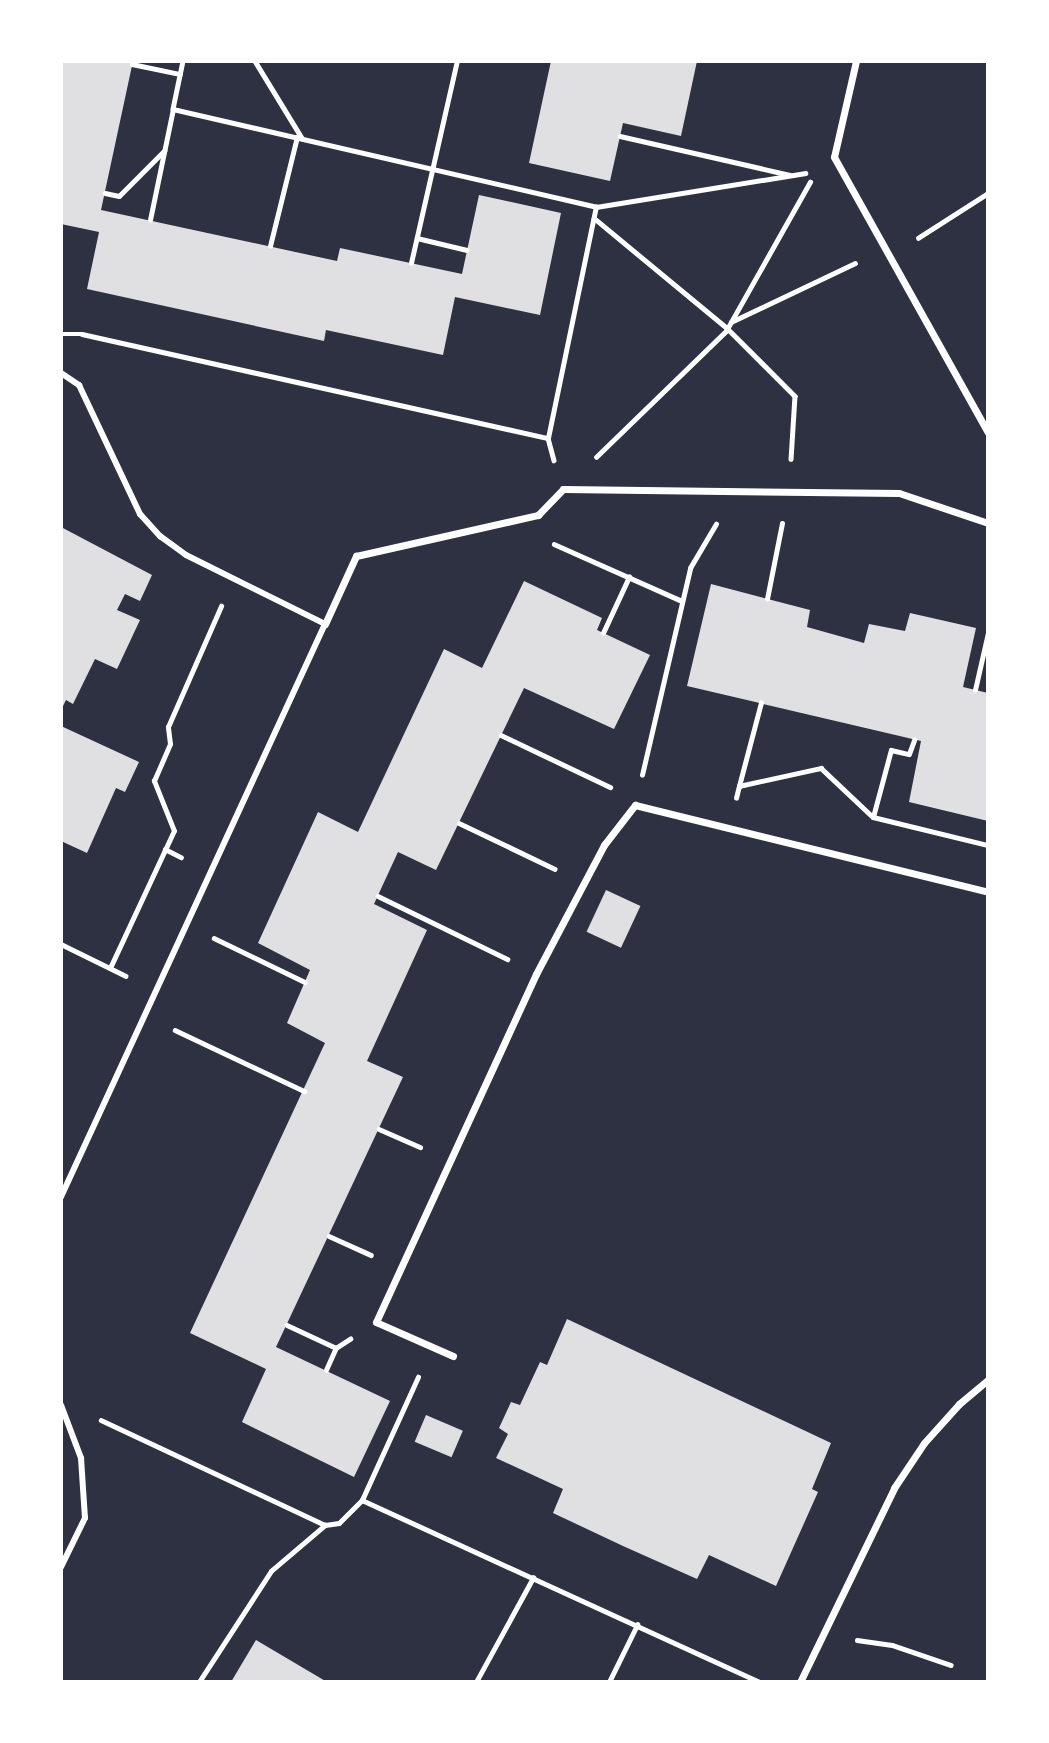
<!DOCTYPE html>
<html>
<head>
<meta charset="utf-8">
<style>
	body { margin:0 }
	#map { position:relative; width:1049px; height:1743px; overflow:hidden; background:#2d3142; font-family:"Golos Text",sans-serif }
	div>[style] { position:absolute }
	.building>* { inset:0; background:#e0e0e3; transform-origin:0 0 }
	.path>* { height:4.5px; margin:-2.25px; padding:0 2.25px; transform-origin:2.25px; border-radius:2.25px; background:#fff }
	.pedestrian>* { height:6px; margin:-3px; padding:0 3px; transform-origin:3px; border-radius:3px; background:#fff }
	.minor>* { height:7px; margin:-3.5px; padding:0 3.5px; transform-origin:3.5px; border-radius:3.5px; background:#fff }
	span { translate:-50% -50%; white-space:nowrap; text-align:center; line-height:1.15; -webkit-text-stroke:7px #fff; paint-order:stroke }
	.frame { position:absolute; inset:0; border:63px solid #fff; pointer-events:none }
</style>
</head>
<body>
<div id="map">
	<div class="building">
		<i style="clip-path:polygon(61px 61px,133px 61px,101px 210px,337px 261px,340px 248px,462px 274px,479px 195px,561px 213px,540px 315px,455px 297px,443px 355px,326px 330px,324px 341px,87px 289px,99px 232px,61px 224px)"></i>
		<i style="clip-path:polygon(551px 61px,697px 61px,681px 136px,623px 123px,610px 181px,529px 163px)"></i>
		<i style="clip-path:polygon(61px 527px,152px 575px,140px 601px,125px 594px,117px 610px,140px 620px,117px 669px,95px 659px,73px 704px,66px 700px,61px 710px)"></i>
		<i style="clip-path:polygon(524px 581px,602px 618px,597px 630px,650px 655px,614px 729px,524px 688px,436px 870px,398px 852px,374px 904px,427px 930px,367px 1061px,403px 1077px,276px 1347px,390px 1401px,354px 1477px,242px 1422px,266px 1369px,190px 1333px,325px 1043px,287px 1023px,310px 970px,258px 943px,318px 812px,358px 832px,444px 649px,482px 668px)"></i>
		<i style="clip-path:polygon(711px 584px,810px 610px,807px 627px,864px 643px,869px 624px,905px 631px,910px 613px,976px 628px,963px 687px,988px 693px,988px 821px,909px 802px,921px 741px,687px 686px)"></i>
		<i style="clip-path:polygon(61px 726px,139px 762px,125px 792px,116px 788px,87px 853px,61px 841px)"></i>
		<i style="left:606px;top:890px;width:38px;height:46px;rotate:25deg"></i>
		<i style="clip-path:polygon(567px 1319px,831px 1443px,812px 1489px,818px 1492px,776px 1586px,709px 1555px,697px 1579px,623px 1546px,553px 1513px,563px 1489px,496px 1458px,508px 1434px,499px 1428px,511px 1402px,520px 1405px,540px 1362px,547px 1365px)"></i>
		<i style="left:426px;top:1415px;width:40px;height:29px;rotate:23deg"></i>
		<i style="clip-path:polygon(256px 1640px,327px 1682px,231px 1682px)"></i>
	</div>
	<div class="path">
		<i style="left:183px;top:61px;width:49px;rotate:101.8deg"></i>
		<i style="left:173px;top:109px;width:434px;rotate:13deg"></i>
		<i style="left:255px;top:61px;width:90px;rotate:58.6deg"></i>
		<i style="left:132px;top:64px;width:49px;rotate:11.8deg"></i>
		<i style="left:620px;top:136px;width:174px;rotate:12.9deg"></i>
		<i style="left:105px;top:193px;width:14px;rotate:12deg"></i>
		<i style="left:119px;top:196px;width:64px;rotate:-45deg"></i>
		<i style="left:594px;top:218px;width:173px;rotate:39.6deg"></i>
		<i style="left:727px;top:328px;width:96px;rotate:45deg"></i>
		<i style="left:795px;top:396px;width:63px;rotate:93.6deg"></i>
		<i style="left:150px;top:220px;width:113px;rotate:-78.3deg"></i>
		<i style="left:417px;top:238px;width:51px;rotate:13.5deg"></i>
		<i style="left:918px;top:238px;width:83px;rotate:-32.7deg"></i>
		<i style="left:270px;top:246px;width:112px;rotate:-76.1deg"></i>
		<i style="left:411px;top:263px;width:207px;rotate:-77.2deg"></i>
		<i style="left:731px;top:322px;width:137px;rotate:-25.4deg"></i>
		<i style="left:61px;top:334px;width:21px"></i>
		<i style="left:82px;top:334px;width:477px;rotate:12.6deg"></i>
		<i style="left:548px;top:438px;width:23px;rotate:75deg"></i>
		<i style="left:548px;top:438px;width:236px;rotate:-78.3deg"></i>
		<i style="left:596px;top:207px;width:212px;rotate:-9.2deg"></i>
		<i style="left:596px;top:457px;width:181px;rotate:-44.1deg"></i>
		<i style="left:726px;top:331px;width:171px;rotate:-60.6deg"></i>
		<i style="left:554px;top:544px;width:140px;rotate:24deg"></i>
		<i style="left:767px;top:599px;width:77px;rotate:-78.8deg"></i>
		<i style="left:603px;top:633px;width:62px;rotate:-65.1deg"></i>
		<i style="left:975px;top:690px;width:58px;rotate:-77.2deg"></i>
		<i style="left:501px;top:735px;width:121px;rotate:25.5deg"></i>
		<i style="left:642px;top:775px;width:212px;rotate:-76.9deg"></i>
		<i style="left:690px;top:568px;width:51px;rotate:-59.4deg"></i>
		<i style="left:739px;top:786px;width:86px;rotate:-75.2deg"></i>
		<i style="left:736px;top:798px;width:12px;rotate:-76deg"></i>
		<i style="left:739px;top:786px;width:84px;rotate:-12.4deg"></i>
		<i style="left:821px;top:768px;width:71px;rotate:43.3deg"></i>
		<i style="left:873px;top:817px;width:118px;rotate:13.7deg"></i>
		<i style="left:873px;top:817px;width:69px;rotate:-75deg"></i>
		<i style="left:891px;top:750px;width:18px;rotate:13deg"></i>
		<i style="left:909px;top:754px;width:15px;rotate:-70deg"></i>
		<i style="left:459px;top:823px;width:106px;rotate:25.6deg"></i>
		<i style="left:165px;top:849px;width:18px;rotate:27deg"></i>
		<i style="left:378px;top:896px;width:144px;rotate:26deg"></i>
		<i style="left:214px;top:938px;width:101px;rotate:25.8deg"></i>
		<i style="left:61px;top:944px;width:72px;rotate:26.2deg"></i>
		<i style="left:110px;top:968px;width:151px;rotate:-65deg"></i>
		<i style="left:174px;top:831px;width:54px;rotate:-111.8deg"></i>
		<i style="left:154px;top:781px;width:40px;rotate:-66.6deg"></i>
		<i style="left:170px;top:744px;width:17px;rotate:-97deg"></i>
		<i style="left:168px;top:727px;width:132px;rotate:-66.3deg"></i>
		<i style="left:175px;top:1030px;width:143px;rotate:25.3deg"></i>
		<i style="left:379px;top:1129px;width:45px;rotate:23.7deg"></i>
		<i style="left:329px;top:1236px;width:46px;rotate:24.3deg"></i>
		<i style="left:287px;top:1325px;width:54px;rotate:25.1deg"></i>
		<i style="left:326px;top:1370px;width:24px;rotate:-66deg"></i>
		<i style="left:336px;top:1348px;width:17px;rotate:-33deg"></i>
		<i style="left:101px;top:1420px;width:247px;rotate:25.1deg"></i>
		<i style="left:325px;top:1525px;width:14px;rotate:-8deg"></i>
		<i style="left:339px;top:1523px;width:33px;rotate:-45deg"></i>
		<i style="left:362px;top:1500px;width:437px;rotate:24.6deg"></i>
		<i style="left:362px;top:1500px;width:135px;rotate:-65.5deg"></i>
		<i style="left:857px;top:1640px;width:35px;rotate:8deg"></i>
		<i style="left:892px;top:1645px;width:62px;rotate:18.7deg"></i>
		<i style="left:199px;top:1682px;width:132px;rotate:-57deg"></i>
		<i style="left:271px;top:1571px;width:71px;rotate:-40.4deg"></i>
		<i style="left:476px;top:1682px;width:119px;rotate:-61.3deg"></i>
		<i style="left:609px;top:1682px;width:64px;rotate:-63.8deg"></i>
	</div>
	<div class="pedestrian">
		<i style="left:61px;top:373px;width:22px;rotate:34deg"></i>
		<i style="left:79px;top:385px;width:143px;rotate:64.7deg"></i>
		<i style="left:140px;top:514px;width:30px;rotate:48deg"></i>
		<i style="left:160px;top:536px;width:32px;rotate:36deg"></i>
		<i style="left:186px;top:555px;width:155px;rotate:26.4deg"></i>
		<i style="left:325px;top:624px;width:631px;rotate:114.74deg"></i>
		<i style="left:61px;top:1405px;width:57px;rotate:69.3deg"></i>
		<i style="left:81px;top:1458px;width:60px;rotate:86.2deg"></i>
		<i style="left:85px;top:1518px;width:55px;rotate:116.1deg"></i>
	</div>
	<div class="minor">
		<i style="left:856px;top:61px;width:98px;rotate:102.9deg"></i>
		<i style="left:834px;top:157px;width:315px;rotate:60.8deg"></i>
		<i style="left:325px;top:624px;width:75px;rotate:-65.5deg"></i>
		<i style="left:356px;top:556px;width:187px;rotate:-12.7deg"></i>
		<i style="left:538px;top:515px;width:36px;rotate:-46deg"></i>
		<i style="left:563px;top:489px;width:336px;rotate:0.7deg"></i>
		<i style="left:899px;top:493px;width:94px;rotate:18.6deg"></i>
		<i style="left:453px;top:1356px;width:84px;rotate:-156.2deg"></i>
		<i style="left:376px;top:1322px;width:383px;rotate:-65.3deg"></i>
		<i style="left:536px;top:974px;width:146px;rotate:-62.2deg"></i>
		<i style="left:604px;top:845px;width:51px;rotate:-52.2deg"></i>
		<i style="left:635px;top:805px;width:364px;rotate:13.8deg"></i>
		<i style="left:800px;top:1682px;width:216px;rotate:-64.1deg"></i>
		<i style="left:894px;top:1488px;width:54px;rotate:-56.3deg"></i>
		<i style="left:924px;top:1443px;width:52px;rotate:-48.1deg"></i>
		<i style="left:959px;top:1404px;width:38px;rotate:-40deg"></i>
	</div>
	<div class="frame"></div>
</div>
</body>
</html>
